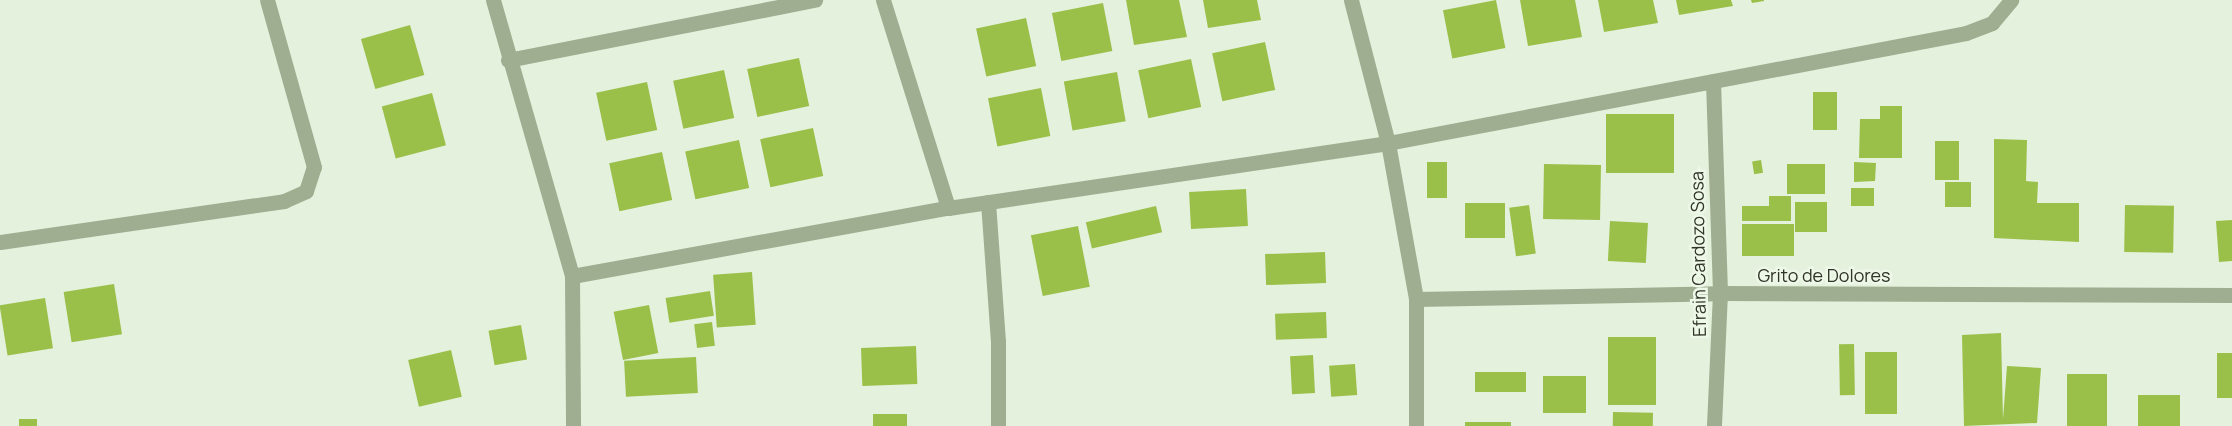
<!DOCTYPE html>
<html>
<head>
<meta charset="utf-8">
<style>
	body { margin:0 }
	#map { position:relative; width:2232px; height:426px; overflow:hidden; background:#e4f1dc; font-family:Manrope,sans-serif }
	div>[style] { position:absolute }
	.building>* { inset:0; background:#9ac04a; transform-origin:0 0 }
	.lane>* { height:15px; margin:-7.5px; padding:0 7.5px; transform-origin:7.5px; border-radius:7.5px; background:#9fae91 }
	.street>* { height:15px; margin:-7.5px; padding:0 7.5px; transform-origin:7.5px; border-radius:7.5px; background:#9fae91 }
	span { translate:-50% -50%; white-space:nowrap; text-align:center; line-height:1.15; -webkit-text-stroke:5px #eef8e8; paint-order:stroke }
	.street-label { font-size:18px; color:#303528 }
</style>
</head>
<body>
<div id="map">
	<div class="building">
		<i style="clip-path:polygon(1126px 0,1179px 0,1187px 37px,1134px 45px)"></i>
		<i style="clip-path:polygon(1203px 0,1257px 0,1261px 20px,1208px 28px)"></i>
		<i style="left:1496px;top:0;width:49px;height:54px;rotate:79deg"></i>
		<i style="clip-path:polygon(1520px 0,1575px 0,1582px 37px,1528px 46px)"></i>
		<i style="clip-path:polygon(1598px 0,1653px 0,1658px 23px,1604px 32px)"></i>
		<i style="clip-path:polygon(1676px 0,1731px 0,1733px 6px,1679px 15px)"></i>
		<i style="clip-path:polygon(1751px 0,1764px 0,1764px 1px,1752px 3px)"></i>
		<i style="left:1103px;top:3px;width:49px;height:52px;rotate:79deg"></i>
		<i style="left:1026px;top:18px;width:49px;height:51px;rotate:78deg"></i>
		<i style="left:410px;top:25px;width:52px;height:51px;rotate:74deg"></i>
		<i style="left:1265px;top:42px;width:49px;height:54px;rotate:78deg"></i>
		<i style="left:799px;top:58px;width:49px;height:53px;rotate:78deg"></i>
		<i style="left:1191px;top:59px;width:49px;height:54px;rotate:78deg"></i>
		<i style="left:724px;top:70px;width:49px;height:52px;rotate:78deg"></i>
		<i style="left:1117px;top:72px;width:50px;height:54px;rotate:80deg"></i>
		<i style="left:647px;top:82px;width:49px;height:52px;rotate:78deg"></i>
		<i style="left:1041px;top:88px;width:49px;height:54px;rotate:79deg"></i>
		<i style="left:1813px;top:92px;width:24px;height:38px"></i>
		<i style="left:432px;top:93px;width:54px;height:52px;rotate:75deg"></i>
		<i style="clip-path:polygon(1880px 106px,1902px 106px,1902px 158px,1859px 158px,1860px 119px,1880px 119px)"></i>
		<i style="left:1606px;top:114px;width:68px;height:59px"></i>
		<i style="left:813px;top:128px;width:49px;height:54px;rotate:78deg"></i>
		<i style="clip-path:polygon(1994px 139px,2027px 140px,2026px 181px,2038px 182px,2037px 203px,2079px 203px,2079px 242px,1994px 238px)"></i>
		<i style="left:739px;top:140px;width:49px;height:55px;rotate:78deg"></i>
		<i style="left:1935px;top:141px;width:24px;height:39px"></i>
		<i style="left:662px;top:152px;width:49px;height:54px;rotate:78deg"></i>
		<i style="left:1761px;top:160px;width:13px;height:9px;rotate:81deg"></i>
		<i style="left:1427px;top:162px;width:20px;height:36px"></i>
		<i style="clip-path:polygon(1854px 162px,1876px 163px,1875px 181px,1854px 182px)"></i>
		<i style="left:1544px;top:164px;width:57px;height:55px;rotate:1deg"></i>
		<i style="left:1787px;top:164px;width:38px;height:30px"></i>
		<i style="left:1945px;top:182px;width:26px;height:25px"></i>
		<i style="left:1851px;top:188px;width:23px;height:18px"></i>
		<i style="left:1246px;top:189px;width:37px;height:57px;rotate:87deg"></i>
		<i style="clip-path:polygon(1769px 196px,1791px 196px,1791px 221px,1742px 221px,1742px 206px,1769px 206px)"></i>
		<i style="left:1795px;top:202px;width:32px;height:30px"></i>
		<i style="left:1465px;top:203px;width:40px;height:35px"></i>
		<i style="left:1529px;top:205px;width:49px;height:20px;rotate:82deg"></i>
		<i style="left:2125px;top:205px;width:49px;height:47px;rotate:1deg"></i>
		<i style="left:1156px;top:206px;width:27px;height:72px;rotate:77deg"></i>
		<i style="clip-path:polygon(2232px 220px,2232px 261px,2219px 262px,2216px 221px)"></i>
		<i style="left:1610px;top:221px;width:38px;height:40px;rotate:3deg"></i>
		<i style="left:1742px;top:224px;width:52px;height:32px"></i>
		<i style="left:1078px;top:226px;width:62px;height:48px;rotate:79deg"></i>
		<i style="left:1325px;top:252px;width:31px;height:60px;rotate:88deg"></i>
		<i style="left:752px;top:272px;width:53px;height:39px;rotate:86deg"></i>
		<i style="left:114px;top:284px;width:51px;height:51px;rotate:81deg"></i>
		<i style="left:710px;top:291px;width:25px;height:45px;rotate:81deg"></i>
		<i style="left:45px;top:298px;width:51px;height:46px;rotate:81deg"></i>
		<i style="left:649px;top:305px;width:49px;height:36px;rotate:79deg"></i>
		<i style="left:1326px;top:312px;width:26px;height:51px;rotate:88deg"></i>
		<i style="left:712px;top:322px;width:24px;height:18px;rotate:83deg"></i>
		<i style="left:521px;top:325px;width:35px;height:33px;rotate:80deg"></i>
		<i style="clip-path:polygon(2001px 333px,2003px 419px,2007px 366px,2041px 368px,2037px 423px,1964px 426px,1962px 335px)"></i>
		<i style="left:1608px;top:337px;width:48px;height:68px"></i>
		<i style="left:1854px;top:344px;width:51px;height:15px;rotate:89deg"></i>
		<i style="left:916px;top:346px;width:38px;height:55px;rotate:88deg"></i>
		<i style="left:451px;top:350px;width:48px;height:44px;rotate:77deg"></i>
		<i style="left:1865px;top:352px;width:32px;height:62px"></i>
		<i style="left:2217px;top:353px;width:15px;height:45px"></i>
		<i style="left:1313px;top:355px;width:38px;height:23px;rotate:87deg"></i>
		<i style="left:696px;top:357px;width:36px;height:72px;rotate:87deg"></i>
		<i style="left:1355px;top:364px;width:31px;height:26px;rotate:86deg"></i>
		<i style="left:1475px;top:372px;width:51px;height:20px"></i>
		<i style="left:2107px;top:374px;width:52px;height:40px;rotate:90deg"></i>
		<i style="left:1543px;top:376px;width:43px;height:37px"></i>
		<i style="left:2180px;top:395px;width:31px;height:42px;rotate:90deg"></i>
		<i style="left:1613px;top:412px;width:40px;height:14px;rotate:1deg"></i>
		<i style="left:873px;top:414px;width:34px;height:12px"></i>
		<i style="left:19px;top:419px;width:18px;height:7px"></i>
		<i style="left:1465px;top:422px;width:46px;height:4px"></i>
	</div>
	<div class="lane">
		<i style="left:0;top:242px;width:287px;rotate:-8.2deg"></i>
		<i style="left:284px;top:201px;width:24px;rotate:-24deg"></i>
		<i style="left:306px;top:191px;width:25px;rotate:-72deg"></i>
		<i style="left:314px;top:167px;width:173px;rotate:-105.7deg"></i>
	</div>
	<div class="street">
		<i style="left:493px;top:0;width:287px;rotate:74deg"></i>
		<i style="left:572px;top:276px;width:150px;rotate:89.6deg"></i>
		<i style="left:883px;top:0;width:218px;rotate:72.6deg"></i>
		<i style="left:1351px;top:0;width:148px;rotate:75.5deg"></i>
		<i style="left:1388px;top:143px;width:158px;rotate:79.8deg"></i>
		<i style="left:1416px;top:299px;width:127px;rotate:90deg"></i>
		<i style="left:508px;top:60px;width:313px;rotate:-11.1deg"></i>
		<i style="left:1713px;top:81px;width:212px;rotate:88.1deg"></i>
		<i style="left:1720px;top:293px;width:133px;rotate:92.6deg"></i>
		<i style="left:988px;top:202px;width:140px;rotate:85.9deg"></i>
		<i style="left:998px;top:342px;width:84px;rotate:90deg"></i>
		<i style="left:572px;top:276px;width:382px;rotate:-10.3deg"></i>
		<i style="left:948px;top:208px;width:445px;rotate:-8.4deg"></i>
		<i style="left:1388px;top:143px;width:588px;rotate:-10.78deg"></i>
		<i style="left:1966px;top:33px;width:28px;rotate:-21deg"></i>
		<i style="left:1992px;top:23px;width:30px;rotate:-50deg"></i>
		<i style="left:1416px;top:299px;width:304px;rotate:-1.1deg"></i>
		<i style="left:1720px;top:293px;width:512px;rotate:0.22deg"></i>
	</div>
	<div class="street-label">
		<span style="left:1698px;top:254px;rotate:-91deg">Efrain Cardozo Sosa</span>
		<span style="left:1824px;top:275px">Grito de Dolores</span>
	</div>
</div>
</body>
</html>
